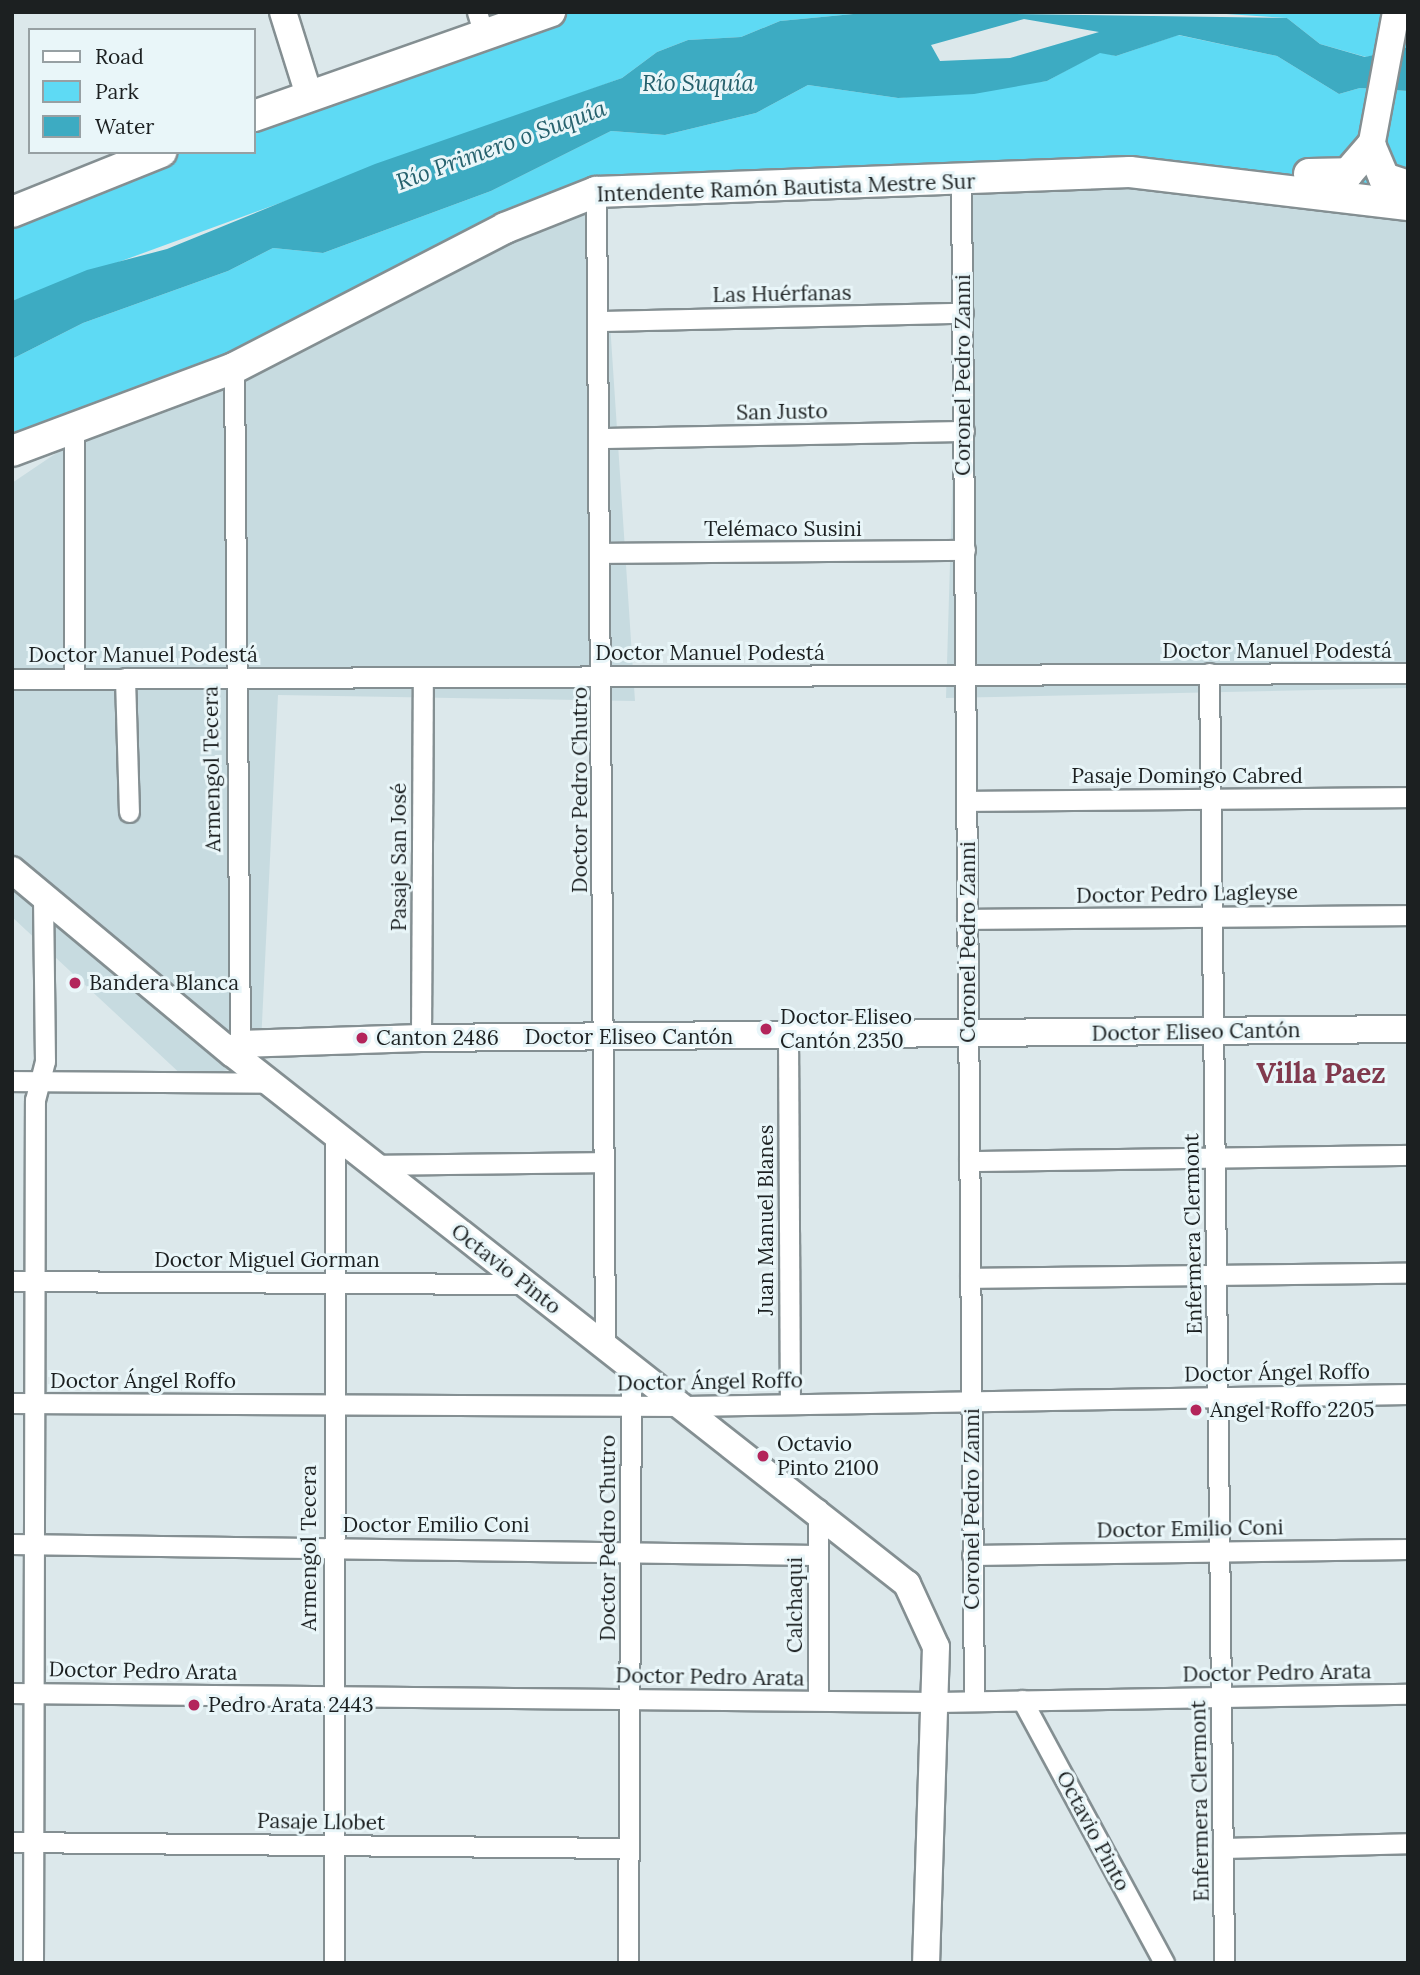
<!DOCTYPE html>
<html>
<head>
<meta charset="utf-8">
<style>
	body { margin:0 }
	#map { position:relative; width:1420px; height:1975px; overflow:hidden; background:#dce8eb; font-family:Lora,serif }
	div>[style] { position:absolute }
	.built>* { inset:0; background:#c7dbe0 }
	.green>* { inset:0; background:#5edaf4 }
	.water>* { inset:0; background:#3dabc2 }
	.roads { filter:drop-shadow(2px 0 #848f92) drop-shadow(-2px 0 #848f92) drop-shadow(0 2px #848f92) drop-shadow(0 -2px #848f92) }
	.street>* { height:19px; margin:-9.5px; padding:0 9.5px; transform-origin:9.5px; border-radius:9.5px; background:#fff }
	.secondary>* { height:26px; margin:-13px; padding:0 13px; transform-origin:13px; border-radius:13px; background:#fff }
	.primary>* { height:30px; margin:-15px; padding:0 15px; transform-origin:15px; border-radius:15px; background:#fff }
	.dots>* { width:19px; height:19px; translate:-50% -50%; box-sizing:border-box; border:4px solid #e9f6f9; border-radius:50% }
	span { translate:-50% -50%; white-space:nowrap; text-align:center; line-height:1.15; -webkit-text-stroke:6px #e9f6f9; paint-order:stroke }
	.street-label { font-size:21px; color:#1c2021 }
	.poi-label { font-size:21px; color:#1c2021 }
	.left { translate:0 -50%; text-align:left }
	.water-label { font-size:23px; color:#26616d; font-style:italic }
	.district-label { font-size:28px; color:#813a4e; font-weight:700 }
	.frame { position:absolute; inset:0; border:14px solid #1c2021; pointer-events:none }
	.legend { position:absolute; left:28px; top:28px; width:228px; height:126px; box-sizing:border-box; background:#e9f6f9; border:2px solid #97a0a3; margin:0; padding:9px 12px; list-style:none; font-size:21px; color:#1c2021 }
	.legend li { display:flex; align-items:center; gap:14px; height:35px }
	.legend b { width:35px; border:2px solid #97a0a3 }
</style>
</head>
<body>
<div id="map">
	<div class="built">
		<i style="clip-path:polygon(601px 187px,635px 701px,278px 695px,260px 1064px,185px 1078px,12px 917px,12px 483px,89px 431px)"></i>
		<i style="clip-path:polygon(1213px 188px,1408px 217px,1408px 688px,946px 698px,961px 191px)"></i>
	</div>
	<div class="green">
		<i style="clip-path:polygon(550px 12px,874px 12px,780px 21px,741px 37px,688px 40px,657px 52px,622px 78px,12px 301px,12px 212px,161px 152px,254px 152px,254px 116px)"></i>
		<i style="clip-path:polygon(1196px 12px,1408px 12px,1408px 47px,1366px 57px,1320px 44px,1287px 18px)"></i>
		<i style="clip-path:polygon(1178px 35px,1277px 56px,1339px 94px,1360px 88px,1408px 91px,1408px 205px,1179px 174px,596px 192px,390px 289px,12px 451px,12px 359px,83px 323px,228px 271px,273px 248px,323px 253px,491px 191px,611px 131px,665px 135px,756px 113px,808px 85px,898px 98px,1047px 81px,1100px 52px,1116px 56px)"></i>
	</div>
	<div class="water">
		<i style="clip-path:polygon(evenodd,874px 12px,1287px 18px,1320px 44px,1365px 57px,1408px 47px,1408px 91px,1360px 88px,1339px 94px,1277px 56px,1179px 35px,1116px 56px,1100px 53px,1047px 81px,974px 94px,898px 98px,808px 85px,756px 113px,665px 135px,611px 131px,491px 191px,323px 253px,273px 248px,228px 271px,83px 323px,12px 359px,12px 301px,87px 270px,167px 249px,375px 164px,622px 78px,657px 52px,688px 40px,741px 37px,780px 21px,874px 12px,1024px 19px,1099px 32px,1010px 58px,940px 61px,931px 45px,1024px 19px)"></i>
	</div>
	<div class="roads">
		<div class="street">
			<i style="left:477px;top:12px;width:24px;rotate:73deg"></i>
			<i style="left:961px;top:183px;width:1518px;rotate:89.51deg"></i>
			<i style="left:596px;top:192px;width:1153px;rotate:89.55deg"></i>
			<i style="left:601px;top:321px;width:362px;rotate:-1.3deg"></i>
			<i style="left:234px;top:368px;width:676px;rotate:89.49deg"></i>
			<i style="left:74px;top:429px;width:249px;rotate:90deg"></i>
			<i style="left:602px;top:438px;width:362px;rotate:-1.1deg"></i>
			<i style="left:602px;top:553px;width:363px;rotate:-0.5deg"></i>
			<i style="left:1209px;top:673px;width:1290px;rotate:89.33deg"></i>
			<i style="left:125px;top:678px;width:134px;rotate:88.3deg"></i>
			<i style="left:12px;top:679px;width:1396px;rotate:-0.25deg"></i>
			<i style="left:967px;top:801px;width:441px;rotate:-0.5deg"></i>
			<i style="left:967px;top:919px;width:441px;rotate:-0.5deg"></i>
			<i style="left:788px;top:1035px;width:369px;rotate:89.7deg"></i>
			<i style="left:421px;top:1038px;width:361px;rotate:-89.7deg"></i>
			<i style="left:12px;top:1081px;width:258px;rotate:0.4deg"></i>
			<i style="left:969px;top:1161px;width:439px;rotate:-0.8deg"></i>
			<i style="left:374px;top:1165px;width:230px;rotate:-0.7deg"></i>
			<i style="left:970px;top:1278px;width:438px;rotate:-0.7deg"></i>
			<i style="left:12px;top:1281px;width:511px;rotate:0.34deg"></i>
			<i style="left:12px;top:1403px;width:673px;rotate:0.26deg"></i>
			<i style="left:685px;top:1406px;width:723px;rotate:-0.95deg"></i>
			<i style="left:818px;top:1509px;width:191px;rotate:90deg"></i>
			<i style="left:12px;top:1544px;width:805px;rotate:0.78deg"></i>
			<i style="left:972px;top:1555px;width:436px;rotate:-0.8deg"></i>
			<i style="left:12px;top:1693px;width:925px;rotate:0.56deg"></i>
			<i style="left:937px;top:1702px;width:471px;rotate:-1deg"></i>
			<i style="left:1022px;top:1700px;width:299px;rotate:61.6deg"></i>
			<i style="left:12px;top:1842px;width:617px;rotate:0.56deg"></i>
			<i style="left:1223px;top:1848px;width:185px;rotate:-1.5deg"></i>
			<i style="left:33px;top:1963px;width:863px;rotate:-89.87deg"></i>
			<i style="left:35px;top:1100px;width:40px;rotate:-75.6deg"></i>
			<i style="left:45px;top:1061px;width:162px;rotate:-90.7deg"></i>
			<i style="left:334px;top:1963px;width:829px;rotate:-89.93deg"></i>
			<i style="left:628px;top:1963px;width:597px;rotate:-89.71deg"></i>
		</div>
		<div class="secondary">
			<i style="left:283px;top:12px;width:87px;rotate:72.6deg"></i>
			<i style="left:1371px;top:147px;width:137px;rotate:-79.5deg"></i>
			<i style="left:12px;top:870px;width:286px;rotate:39.8deg"></i>
			<i style="left:232px;top:1053px;width:859px;rotate:38.19deg"></i>
			<i style="left:907px;top:1584px;width:69px;rotate:65.3deg"></i>
			<i style="left:936px;top:1647px;width:316px;rotate:91.8deg"></i>
			<i style="left:232px;top:1053px;width:12px;rotate:-48deg"></i>
			<i style="left:240px;top:1044px;width:181px;rotate:-1.9deg"></i>
			<i style="left:421px;top:1038px;width:987px;rotate:-0.52deg"></i>
		</div>
		<div class="primary">
			<i style="left:254px;top:116px;width:314px;rotate:-19.4deg"></i>
			<i style="left:1371px;top:147px;width:34px;rotate:67deg"></i>
			<i style="left:1384px;top:178px;width:25px;rotate:18deg"></i>
			<i style="left:1309px;top:174px;width:39px;rotate:-1deg"></i>
			<i style="left:1348px;top:173px;width:35px;rotate:-49deg"></i>
			<i style="left:12px;top:212px;width:161px;rotate:-21.9deg"></i>
			<i style="left:12px;top:451px;width:237px;rotate:-20.5deg"></i>
			<i style="left:234px;top:368px;width:305px;rotate:-27.3deg"></i>
			<i style="left:505px;top:228px;width:98px;rotate:-21.6deg"></i>
			<i style="left:596px;top:192px;width:534px;rotate:-2.14deg"></i>
			<i style="left:1130px;top:172px;width:280px;rotate:6.8deg"></i>
		</div>
	</div>
	<div class="dots">
		<i style="left:75px;top:983px;background:#b3255b"></i>
		<i style="left:766px;top:1029px;background:#b3255b"></i>
		<i style="left:362px;top:1038px;background:#b3255b"></i>
		<i style="left:1196px;top:1410px;background:#b3255b"></i>
		<i style="left:763px;top:1456px;background:#b3255b"></i>
		<i style="left:194px;top:1705px;background:#b3255b"></i>
	</div>
	<div class="street-label">
		<span style="left:786px;top:188px;rotate:-2deg">Intendente Ramón Bautista Mestre Sur</span>
		<span style="left:782px;top:294px;rotate:-1deg">Las Huérfanas</span>
		<span style="left:963px;top:375px;rotate:-90deg">Coronel Pedro Zanni</span>
		<span style="left:782px;top:412px;rotate:-1deg">San Justo</span>
		<span style="left:783px;top:529px">Telémaco Susini</span>
		<span style="left:1277px;top:651px">Doctor Manuel Podestá</span>
		<span style="left:710px;top:653px">Doctor Manuel Podestá</span>
		<span style="left:143px;top:655px">Doctor Manuel Podestá</span>
		<span style="left:212px;top:769px;rotate:-91deg">Armengol Tecera</span>
		<span style="left:1187px;top:776px">Pasaje Domingo Cabred</span>
		<span style="left:580px;top:790px;rotate:-90deg">Doctor Pedro Chutro</span>
		<span style="left:399px;top:857px;rotate:-90deg">Pasaje San José</span>
		<span style="left:1187px;top:894px;rotate:-1deg">Doctor Pedro Lagleyse</span>
		<span style="left:968px;top:942px;rotate:-90deg">Coronel Pedro Zanni</span>
		<span style="left:1196px;top:1032px;rotate:-1deg">Doctor Eliseo Cantón</span>
		<span style="left:629px;top:1037px">Doctor Eliseo Cantón</span>
		<span style="left:766px;top:1220px;rotate:-90deg">Juan Manuel Blanes</span>
		<span style="left:1193px;top:1234px;rotate:-91deg">Enfermera Clermont</span>
		<span style="left:267px;top:1260px">Doctor Miguel Gorman</span>
		<span style="left:506px;top:1269px;rotate:38deg">Octavio Pinto</span>
		<span style="left:1277px;top:1373px;rotate:-1deg">Doctor Ángel Roffo</span>
		<span style="left:143px;top:1381px">Doctor Ángel Roffo</span>
		<span style="left:710px;top:1382px;rotate:-1deg">Doctor Ángel Roffo</span>
		<span style="left:972px;top:1509px;rotate:-90deg">Coronel Pedro Zanni</span>
		<span style="left:436px;top:1525px">Doctor Emilio Coni</span>
		<span style="left:1190px;top:1529px;rotate:-1deg">Doctor Emilio Coni</span>
		<span style="left:608px;top:1538px;rotate:-90deg">Doctor Pedro Chutro</span>
		<span style="left:309px;top:1548px;rotate:-90deg">Armengol Tecera</span>
		<span style="left:795px;top:1605px;rotate:-90deg">Calchaqui</span>
		<span style="left:143px;top:1671px;rotate:1deg">Doctor Pedro Arata</span>
		<span style="left:1277px;top:1673px;rotate:-1deg">Doctor Pedro Arata</span>
		<span style="left:710px;top:1677px;rotate:1deg">Doctor Pedro Arata</span>
		<span style="left:1200px;top:1801px;rotate:-91deg">Enfermera Clermont</span>
		<span style="left:321px;top:1822px;rotate:1deg">Pasaje Llobet</span>
		<span style="left:1093px;top:1831px;rotate:62deg">Octavio Pinto</span>
	</div>
	<div class="poi-label">
		<span class="left" style="left:89px;top:983px">Bandera Blanca</span>
		<span class="left" style="left:780px;top:1029px">Doctor Eliseo<br>Cantón 2350</span>
		<span class="left" style="left:376px;top:1038px">Canton 2486</span>
		<span class="left" style="left:1210px;top:1410px">Angel Roffo 2205</span>
		<span class="left" style="left:777px;top:1456px">Octavio<br>Pinto 2100</span>
		<span class="left" style="left:208px;top:1705px">Pedro Arata 2443</span>
	</div>
	<div class="water-label">
		<span style="left:698px;top:83px">Río Suquía</span>
		<span style="left:501px;top:145px;rotate:-20deg">Río Primero o Suquía</span>
	</div>
	<div class="district-label">
		<span style="left:1321px;top:1073px">Villa Paez</span>
	</div>
	<div class="frame"></div>
	<ul class="legend">
	<li><b style="height:9px;background:#fff"></b>Road</li>
	<li><b style="height:19px;background:#5edaf4"></b>Park</li>
	<li><b style="height:19px;background:#3dabc2"></b>Water</li>
	</ul>
</div>
</body>
</html>
